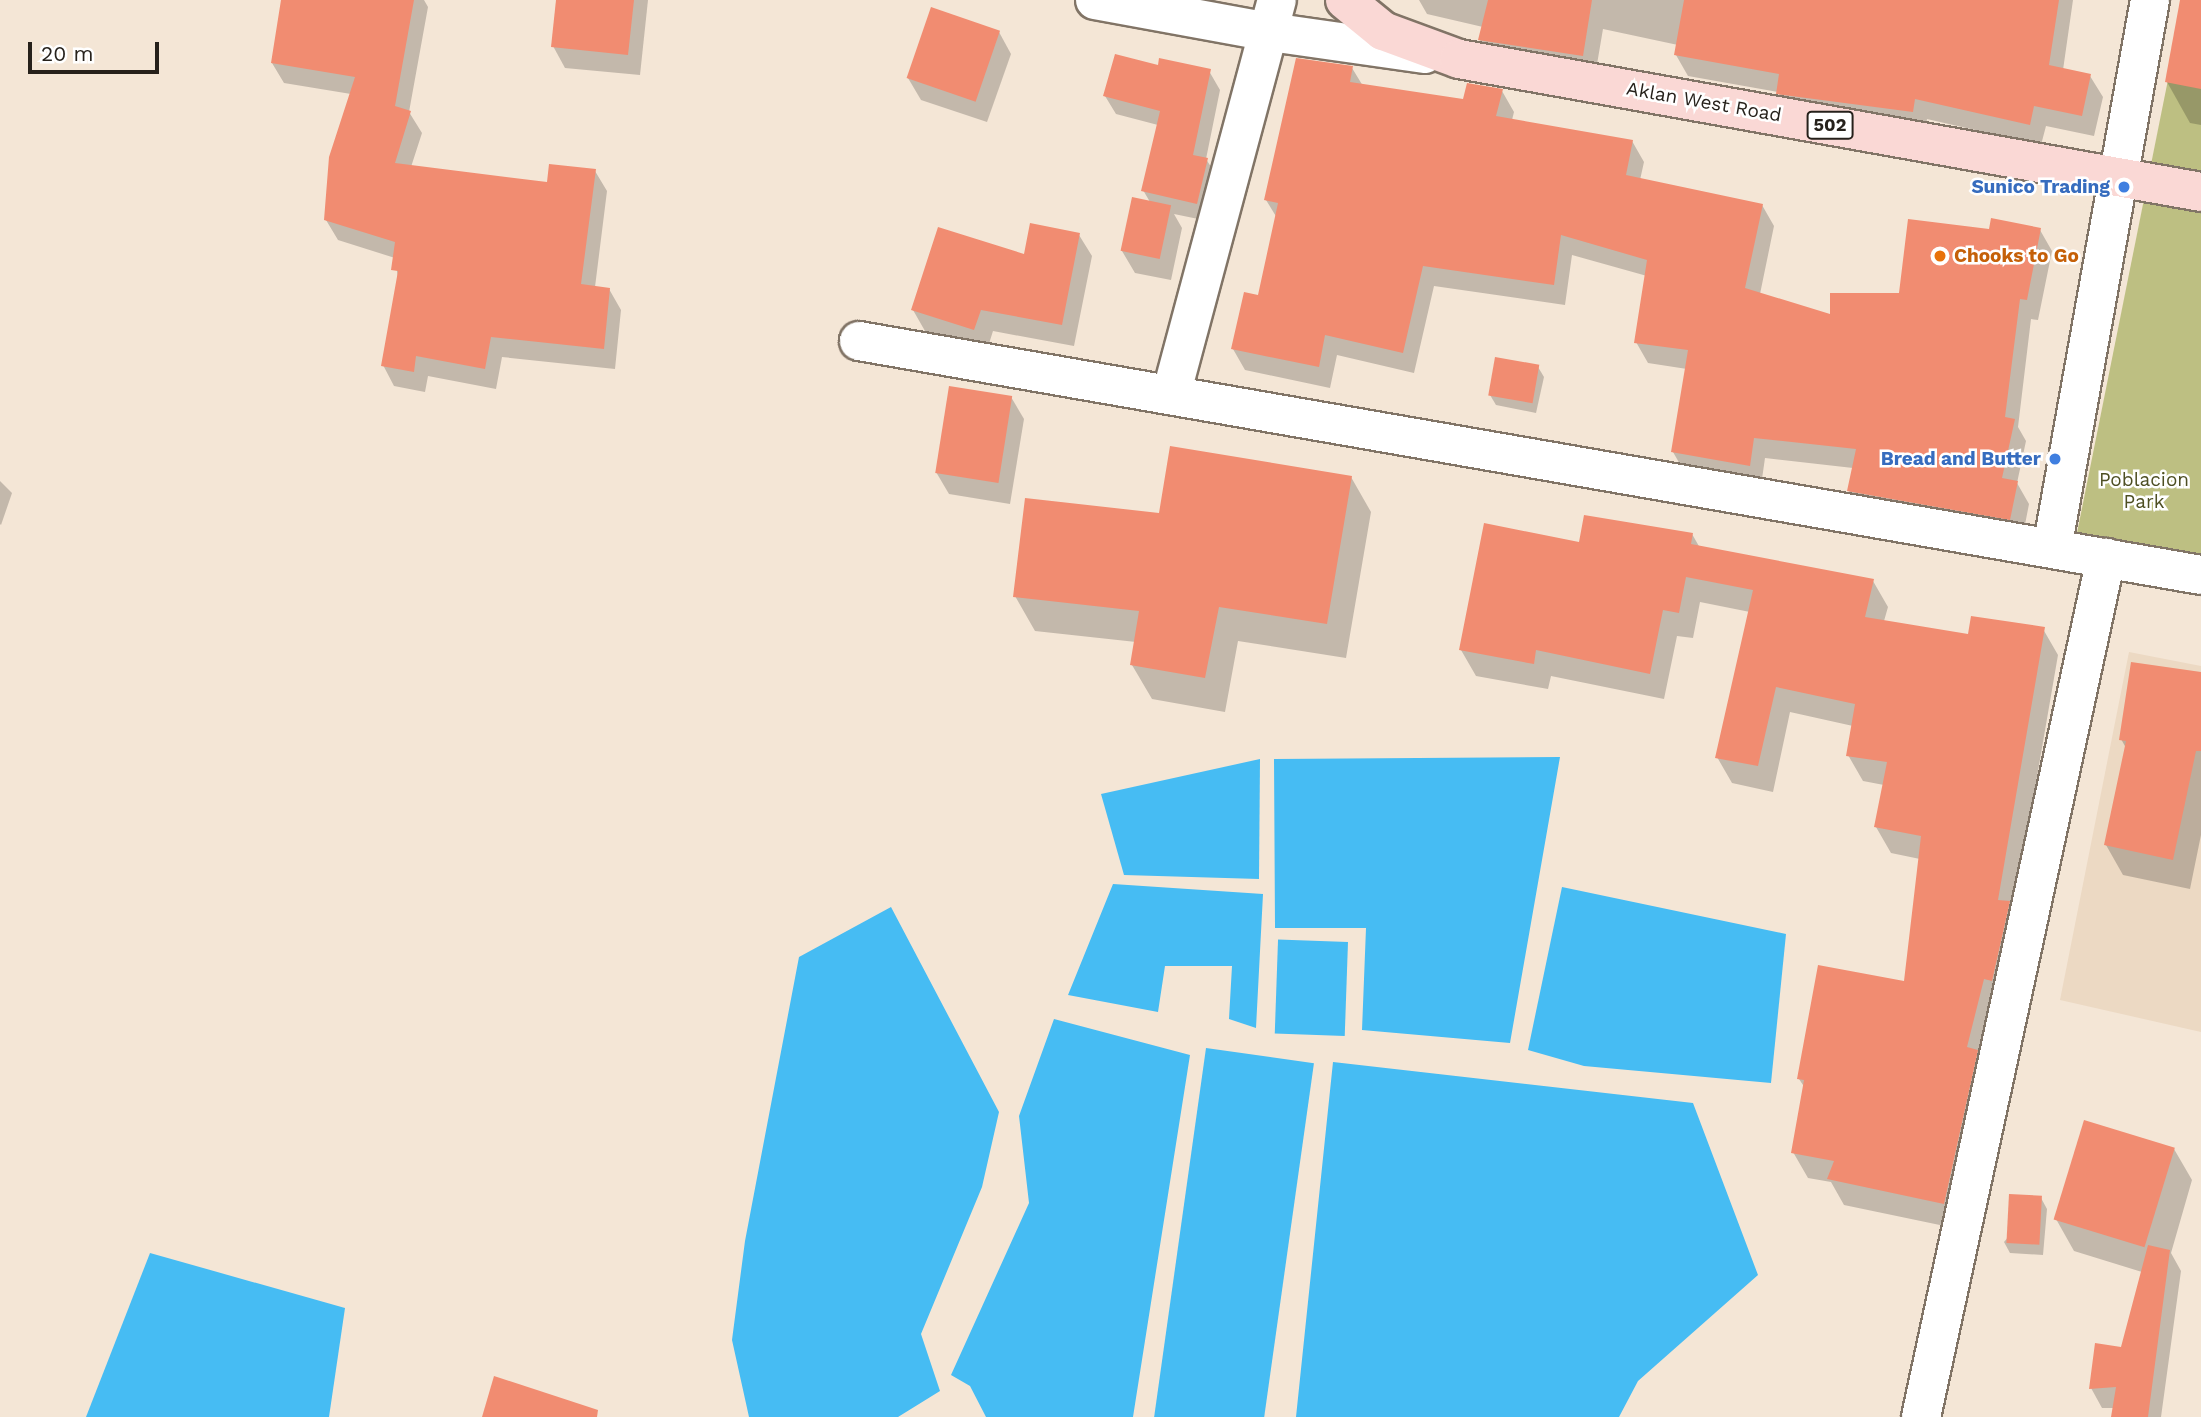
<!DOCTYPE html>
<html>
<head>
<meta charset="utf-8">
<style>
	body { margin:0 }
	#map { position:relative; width:2201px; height:1417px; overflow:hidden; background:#f4e6d6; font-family:"Work Sans",sans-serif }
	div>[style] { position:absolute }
	.built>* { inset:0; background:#ecd9c3 }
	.green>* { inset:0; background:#bdbf82 }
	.water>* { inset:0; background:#46bcf3; transform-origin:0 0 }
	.shadow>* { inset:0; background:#0003 }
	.building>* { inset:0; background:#f18c71; transform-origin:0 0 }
	.roads { filter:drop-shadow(2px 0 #817466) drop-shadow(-2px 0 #817466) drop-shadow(0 2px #817466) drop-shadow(0 -2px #817466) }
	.minor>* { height:38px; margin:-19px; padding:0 19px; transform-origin:19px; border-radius:19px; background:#fff }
	.major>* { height:38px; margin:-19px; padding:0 19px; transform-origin:19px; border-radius:19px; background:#fad8d5 }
	.dots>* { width:19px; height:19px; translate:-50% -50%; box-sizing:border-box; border:4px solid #fff; border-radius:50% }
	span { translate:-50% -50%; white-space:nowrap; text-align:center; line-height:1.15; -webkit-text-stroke:5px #fff; paint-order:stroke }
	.shield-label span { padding:2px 5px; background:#fff; border:2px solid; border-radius:5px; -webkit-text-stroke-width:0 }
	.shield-label { font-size:18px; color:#26211b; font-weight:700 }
	.street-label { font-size:19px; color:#26211b }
	.shop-label { font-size:19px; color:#366cbe; font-weight:700 }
	.right { translate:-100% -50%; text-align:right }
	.food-label { font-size:19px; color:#c56008; font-weight:700 }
	.left { translate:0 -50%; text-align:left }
	.park-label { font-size:19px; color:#4e4f23 }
	.scale { position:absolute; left:28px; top:42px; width:131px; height:32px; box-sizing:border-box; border:4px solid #26211b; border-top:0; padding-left:9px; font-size:21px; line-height:24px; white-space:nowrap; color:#26211b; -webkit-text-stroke:5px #fff; paint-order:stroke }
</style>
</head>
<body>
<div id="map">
	<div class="built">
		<i style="clip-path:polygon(2129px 652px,2201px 666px,2201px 1032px,2060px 1000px)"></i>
	</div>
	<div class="green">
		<i style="clip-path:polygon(2184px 0,2201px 0,2201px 562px,2076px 538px)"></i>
	</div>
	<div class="water">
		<i style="clip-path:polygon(1560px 757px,1510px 1043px,1362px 1030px,1366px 928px,1275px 928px,1274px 759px)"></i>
		<i style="clip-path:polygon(1260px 759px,1259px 879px,1124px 875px,1101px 794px)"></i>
		<i style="clip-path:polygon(1113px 884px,1263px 894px,1256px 1028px,1229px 1019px,1232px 966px,1165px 966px,1158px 1012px,1068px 995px)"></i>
		<i style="clip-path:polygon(1562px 887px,1786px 934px,1771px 1083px,1584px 1066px,1528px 1050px)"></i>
		<i style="clip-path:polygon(891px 907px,999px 1112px,982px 1187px,921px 1334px,940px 1391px,898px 1417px,749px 1417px,732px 1340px,745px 1241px,799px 957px)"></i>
		<i style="left:1348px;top:942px;width:94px;height:70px;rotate:92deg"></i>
		<i style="clip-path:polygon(1054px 1019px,1190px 1055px,1133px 1417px,986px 1417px,970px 1386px,951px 1375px,1029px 1203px,1019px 1116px)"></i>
		<i style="left:1206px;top:1048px;width:109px;height:373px;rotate:8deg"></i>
		<i style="clip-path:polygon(1333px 1062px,1693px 1103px,1758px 1275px,1638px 1381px,1619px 1417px,1296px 1417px)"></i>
		<i style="clip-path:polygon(150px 1253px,345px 1308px,329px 1417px,86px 1417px)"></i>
	</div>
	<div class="shadow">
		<i style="clip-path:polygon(283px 0,424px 0,428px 7px,409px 112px,422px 133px,411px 167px,548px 184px,595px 171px,607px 191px,595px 287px,609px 289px,621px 310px,615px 369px,502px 357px,496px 389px,428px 376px,425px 392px,394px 386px,383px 365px,398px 278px,395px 258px,338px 240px,326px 220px,351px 94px,284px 83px,272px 63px)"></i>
		<i style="clip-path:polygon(558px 0,648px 0,640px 75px,565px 68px,553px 46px)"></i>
		<i style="clip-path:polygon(1419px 0,2073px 0,2063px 70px,2090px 76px,2103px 97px,2094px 136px,2046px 126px,2041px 145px,1927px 119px,1925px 133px,1790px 115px,1778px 92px,1688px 76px,1676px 55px,1678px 45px,1603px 29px,1595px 76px,1492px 61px,1480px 40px,1483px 27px,1427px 14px)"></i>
		<i style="clip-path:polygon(2181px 0,2201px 0,2201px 125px,2190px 123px,2167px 82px)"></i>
		<i style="clip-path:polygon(999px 32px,1011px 54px,987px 122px,921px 100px,908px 78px)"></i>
		<i style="clip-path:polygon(1159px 67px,1209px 71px,1220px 90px,1206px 159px,1218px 178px,1208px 221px,1174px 214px,1182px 228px,1171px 280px,1135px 273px,1122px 251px,1150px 202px,1143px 190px,1158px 125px,1116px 114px,1105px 96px)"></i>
		<i style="clip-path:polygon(1352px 68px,1363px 86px,1465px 101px,1502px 91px,1514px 112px,1512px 120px,1632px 141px,1644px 162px,1640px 180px,1762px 205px,1774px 226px,1760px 294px,1832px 316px,1901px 295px,1990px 231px,2040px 230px,2052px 251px,2038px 320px,2031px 319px,2018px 427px,2026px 441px,2017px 483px,2029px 504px,2022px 540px,1861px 512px,1849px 491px,1853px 468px,1765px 458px,1761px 486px,1685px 473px,1673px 452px,1687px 369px,1648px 363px,1636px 342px,1647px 276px,1572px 255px,1565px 305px,1434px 286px,1414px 373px,1337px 355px,1330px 388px,1245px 370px,1233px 349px,1259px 298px,1277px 218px,1266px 200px)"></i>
		<i style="clip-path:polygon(1079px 235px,1092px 256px,1074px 346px,993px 331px,987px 350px,925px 331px,913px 310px)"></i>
		<i style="clip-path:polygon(1538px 367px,1544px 377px,1536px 413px,1496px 405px,1490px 395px)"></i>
		<i style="clip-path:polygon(1011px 397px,1024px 419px,1010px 504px,949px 494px,936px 472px)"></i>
		<i style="clip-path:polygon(1351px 477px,1371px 512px,1346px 658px,1238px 641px,1225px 712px,1152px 699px,1132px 665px,1136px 642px,1035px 631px,1015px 596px,1160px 515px)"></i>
		<i style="clip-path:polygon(0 481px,12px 493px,1px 525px,0 524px)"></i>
		<i style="clip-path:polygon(1692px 534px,1700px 548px,1873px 581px,1888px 607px,1884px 621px,1969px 636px,2043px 629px,2058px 655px,1959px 1229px,1844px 1205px,1831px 1182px,1808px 1178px,1793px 1152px,1805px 1088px,1799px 1079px,1905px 983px,1920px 859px,1891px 853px,1876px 827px,1884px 785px,1863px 781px,1848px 755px,1853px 726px,1790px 712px,1773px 792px,1732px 783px,1717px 757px,1750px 612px,1700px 602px,1693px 638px,1677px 636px,1664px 699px,1551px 676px,1548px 689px,1476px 676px,1461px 650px,1581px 544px)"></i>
		<i style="clip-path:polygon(2201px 674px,2201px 835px,2190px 889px,2123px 875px,2106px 845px,2126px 748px,2121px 739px)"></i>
		<i style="clip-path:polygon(2174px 1149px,2192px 1180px,2171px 1253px,2181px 1271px,2161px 1417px,2113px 1417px,2114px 1408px,2102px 1408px,2091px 1388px,2123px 1349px,2142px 1272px,2074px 1251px,2056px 1219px)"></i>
		<i style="clip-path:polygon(2041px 1198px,2047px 1209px,2043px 1255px,2010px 1253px,2004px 1242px)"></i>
	</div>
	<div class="building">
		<i style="clip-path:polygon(281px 0,414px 0,395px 106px,411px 111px,395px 163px,547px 182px,549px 164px,596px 169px,581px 284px,610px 288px,604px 349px,491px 337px,485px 369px,416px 356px,414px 372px,381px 366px,398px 271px,391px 270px,395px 242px,324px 220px,329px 157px,355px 77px,271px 63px)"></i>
		<i style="clip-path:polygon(556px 0,634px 0,628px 55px,551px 47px)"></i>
		<i style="clip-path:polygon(1488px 0,1592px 0,1583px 56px,1478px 40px)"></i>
		<i style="clip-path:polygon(1684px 0,2059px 0,2049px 65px,2091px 74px,2082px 116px,2034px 106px,2030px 125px,1915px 99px,1913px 112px,1776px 94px,1779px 74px,1674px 55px)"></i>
		<i style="clip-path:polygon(2180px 0,2201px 0,2201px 89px,2165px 82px)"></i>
		<i style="left:931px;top:7px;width:73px;height:75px;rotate:19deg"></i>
		<i style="clip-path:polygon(1115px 54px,1158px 65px,1159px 58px,1211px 69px,1193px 155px,1208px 158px,1197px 204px,1141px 191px,1160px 111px,1103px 96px)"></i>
		<i style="clip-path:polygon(1296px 58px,1353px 66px,1350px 82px,1463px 99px,1467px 83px,1503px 89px,1496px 116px,1633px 140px,1626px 175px,1763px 204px,1745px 288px,1830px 314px,1830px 293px,1899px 293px,1908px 219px,1989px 229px,1991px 218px,2041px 228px,2027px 300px,2020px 299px,2005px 417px,2015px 419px,2002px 478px,2018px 481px,2010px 520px,1847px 491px,1856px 449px,1754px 438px,1750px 466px,1671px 452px,1688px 350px,1634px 343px,1647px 260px,1561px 235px,1554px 285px,1423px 266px,1403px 353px,1325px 335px,1319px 367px,1231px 349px,1244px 292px,1258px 295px,1278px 203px,1264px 200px)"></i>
		<i style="left:1132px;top:197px;width:40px;height:55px;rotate:12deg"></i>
		<i style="clip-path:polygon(1030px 223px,1080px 233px,1062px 325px,981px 310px,974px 330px,911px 310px,938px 227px,1024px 254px)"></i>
		<i style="left:1495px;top:357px;width:45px;height:39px;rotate:10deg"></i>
		<i style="left:949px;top:386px;width:64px;height:88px;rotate:9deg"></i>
		<i style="clip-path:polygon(1170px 446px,1352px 476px,1327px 624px,1219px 607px,1205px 678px,1130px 665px,1139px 611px,1013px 597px,1025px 498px,1159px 513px)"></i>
		<i style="clip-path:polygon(1584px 515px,1693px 533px,1691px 544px,1874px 579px,1865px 617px,1968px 634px,1971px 616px,2045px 627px,1998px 900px,2010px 901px,1992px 981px,1984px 979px,1967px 1047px,1978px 1050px,1944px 1204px,1827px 1179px,1834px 1161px,1791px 1153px,1804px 1080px,1797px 1079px,1818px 965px,1904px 981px,1921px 836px,1874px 827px,1887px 762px,1846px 756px,1855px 704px,1776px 687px,1758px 766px,1715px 758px,1753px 590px,1686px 577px,1679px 613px,1663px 610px,1650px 674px,1536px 650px,1534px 664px,1459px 650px,1484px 523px,1579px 542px)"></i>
		<i style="clip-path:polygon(2131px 662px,2201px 672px,2201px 751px,2196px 751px,2173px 860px,2104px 845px,2126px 741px,2119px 740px)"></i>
		<i style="left:2084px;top:1120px;width:95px;height:104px;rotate:17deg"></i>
		<i style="left:2009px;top:1194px;width:33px;height:49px;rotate:3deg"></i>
		<i style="clip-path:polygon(2148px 1245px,2170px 1250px,2148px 1417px,2111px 1417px,2116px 1387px,2089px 1389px,2095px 1343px,2121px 1347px)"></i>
		<i style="clip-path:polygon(494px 1376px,598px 1410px,597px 1417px,482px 1417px)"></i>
	</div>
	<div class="roads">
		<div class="minor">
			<i style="left:1095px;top:0;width:178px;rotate:10.4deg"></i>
			<i style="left:1270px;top:32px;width:156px;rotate:8.1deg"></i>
			<i style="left:859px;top:341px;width:1362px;rotate:9.89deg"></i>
			<i style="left:1171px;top:395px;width:409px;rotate:-75deg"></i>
			<i style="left:2052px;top:549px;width:558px;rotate:-79.88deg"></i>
			<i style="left:1921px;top:1417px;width:879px;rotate:-77.85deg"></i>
		</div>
		<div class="major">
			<i style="left:1345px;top:0;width:49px;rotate:39.2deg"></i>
			<i style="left:1383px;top:31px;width:81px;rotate:20.2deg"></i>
			<i style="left:1459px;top:59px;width:754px;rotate:10.16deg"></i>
		</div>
	</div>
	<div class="dots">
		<i style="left:2124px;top:187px;background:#3f7fe0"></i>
		<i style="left:1940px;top:256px;background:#e8710a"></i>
		<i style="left:2055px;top:459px;background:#3f7fe0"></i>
	</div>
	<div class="shield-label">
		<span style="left:1830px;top:125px">502</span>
	</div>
	<div class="street-label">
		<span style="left:1704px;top:102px;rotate:10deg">Aklan West Road</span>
	</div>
	<div class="shop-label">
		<span class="right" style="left:2110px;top:187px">Sunico Trading</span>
		<span class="right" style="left:2041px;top:459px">Bread and Butter</span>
	</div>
	<div class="food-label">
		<span class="left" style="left:1954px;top:256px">Chooks to Go</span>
	</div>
	<div class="park-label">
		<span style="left:2144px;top:491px">Poblacion<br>Park</span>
	</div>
	<div class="scale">20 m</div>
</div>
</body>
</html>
